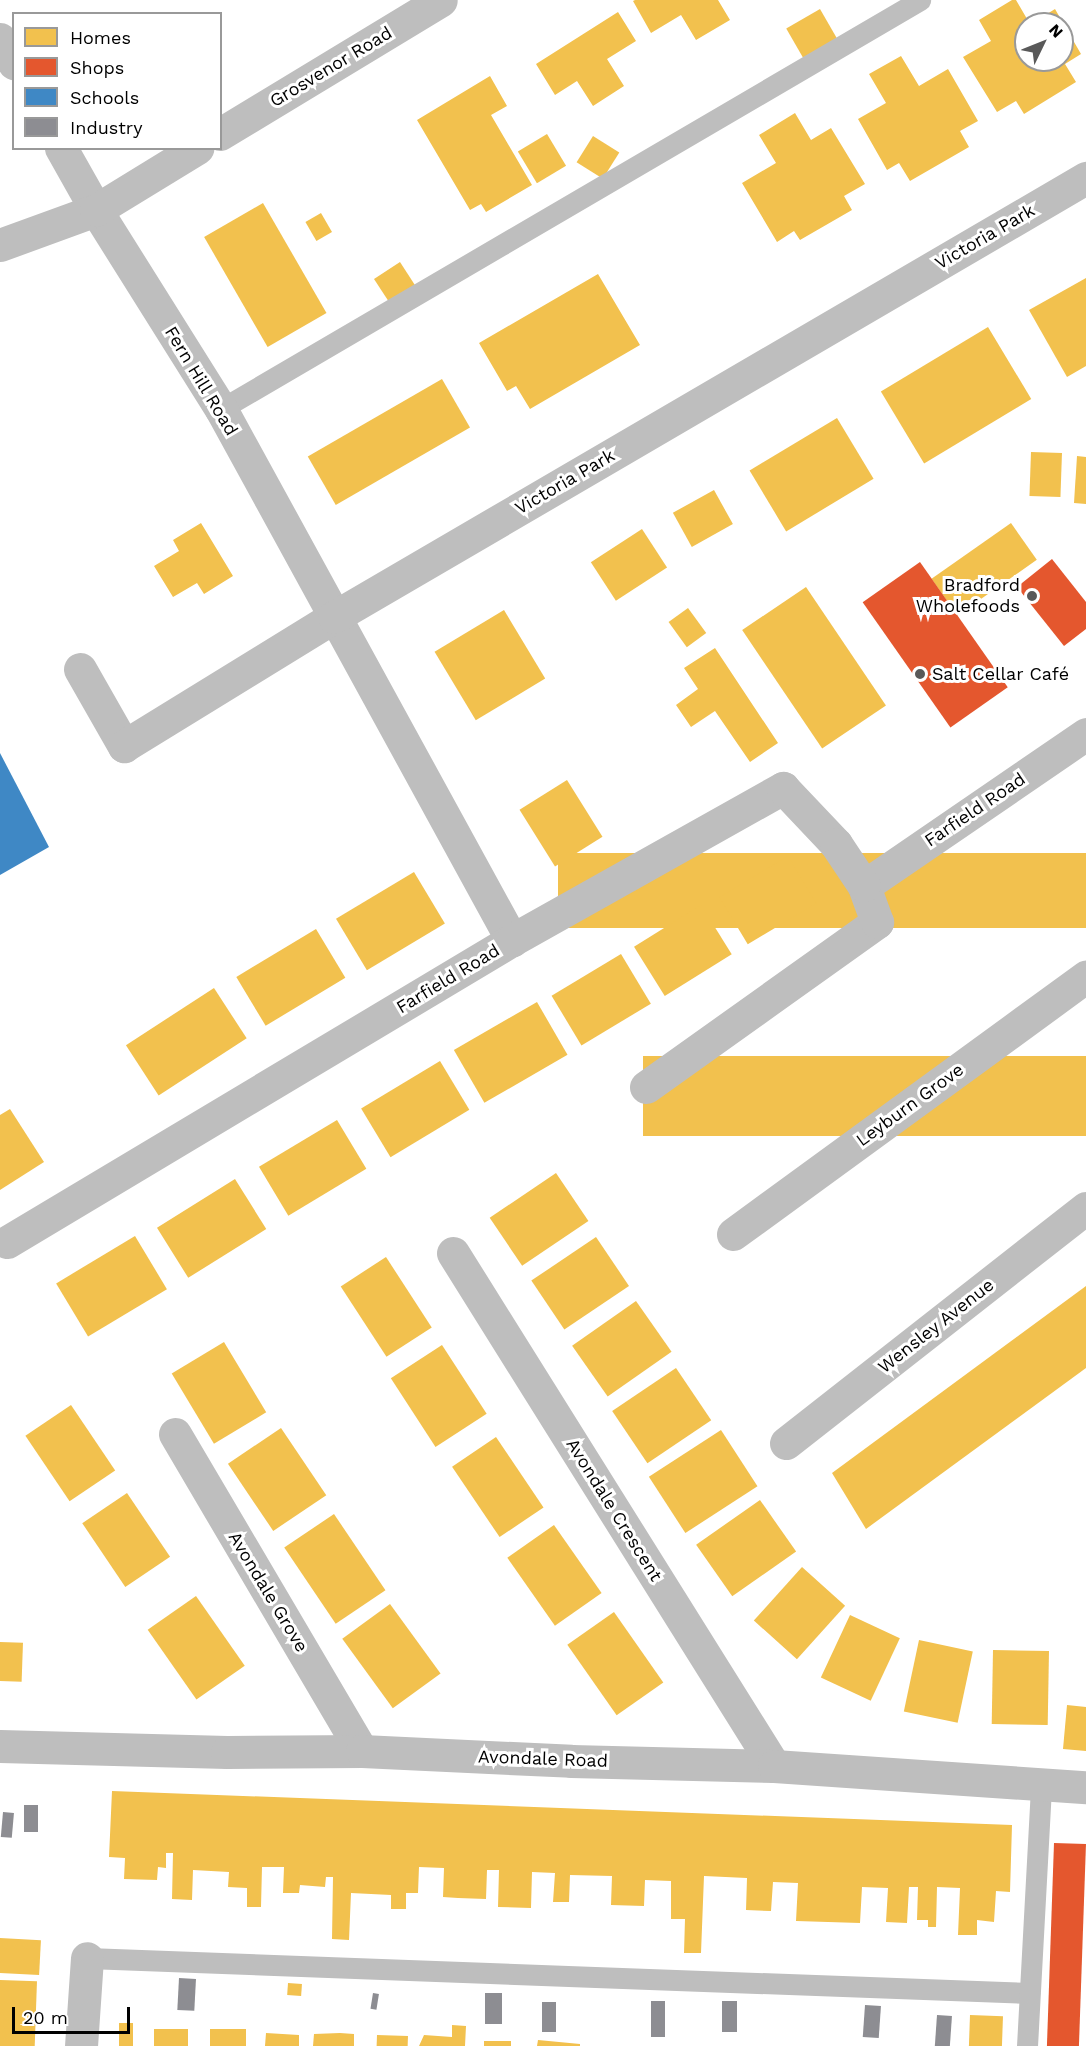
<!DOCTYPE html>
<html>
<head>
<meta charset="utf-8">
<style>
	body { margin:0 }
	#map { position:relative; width:1086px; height:2046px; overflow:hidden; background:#fff; font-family:"Work Sans",sans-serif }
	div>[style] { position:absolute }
	.homes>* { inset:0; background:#f2c14e; transform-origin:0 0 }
	.shops>* { inset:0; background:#e4572e; transform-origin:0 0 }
	.schools>* { inset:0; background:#3f88c5 }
	.industry>* { inset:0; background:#8d8d92; transform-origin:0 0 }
	.lane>* { height:21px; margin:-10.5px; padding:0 10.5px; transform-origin:10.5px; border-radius:10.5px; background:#bebebe }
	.street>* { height:33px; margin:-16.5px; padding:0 16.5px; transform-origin:16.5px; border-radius:16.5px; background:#bebebe }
	.dots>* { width:16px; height:16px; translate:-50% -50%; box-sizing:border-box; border:3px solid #fff; border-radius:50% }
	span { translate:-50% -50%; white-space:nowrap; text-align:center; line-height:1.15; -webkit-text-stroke:6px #fff; paint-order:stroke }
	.street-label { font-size:18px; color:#000 }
	.poi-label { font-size:18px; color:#000 }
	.right { translate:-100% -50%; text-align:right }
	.left { translate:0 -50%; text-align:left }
	.legend { position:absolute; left:12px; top:12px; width:210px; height:138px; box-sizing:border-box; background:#fff; border:2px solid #999; margin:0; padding:8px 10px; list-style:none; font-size:18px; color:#000 }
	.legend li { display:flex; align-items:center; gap:12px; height:30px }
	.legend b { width:30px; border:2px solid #999 }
	.north { position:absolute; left:1014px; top:12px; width:60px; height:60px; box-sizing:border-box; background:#fff; border:2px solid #999; border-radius:50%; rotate:47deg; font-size:16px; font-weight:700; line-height:24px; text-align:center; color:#000 }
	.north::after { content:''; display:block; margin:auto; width:21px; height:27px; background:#595959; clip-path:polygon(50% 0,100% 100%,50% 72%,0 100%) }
	.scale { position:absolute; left:12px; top:2007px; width:118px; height:27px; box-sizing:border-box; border:3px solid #000; border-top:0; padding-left:8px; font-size:18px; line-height:21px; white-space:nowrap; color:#000; -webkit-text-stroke:4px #fff; paint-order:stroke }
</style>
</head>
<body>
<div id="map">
	<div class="homes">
		<i style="clip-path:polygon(635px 0,718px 0,730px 20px,696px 40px,681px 15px,651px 33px,633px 1px)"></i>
		<i style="clip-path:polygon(1012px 0,1016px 0,1030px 24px,1026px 24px,1026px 60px,1062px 60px,1062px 24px,1031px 24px,1055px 9px,1081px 54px,1065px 64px,1076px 82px,1024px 114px,1016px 101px,997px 112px,963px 57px,991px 41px,979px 20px)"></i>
		<i style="left:820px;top:9px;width:34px;height:39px;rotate:60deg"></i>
		<i style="clip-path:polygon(618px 12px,636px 41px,607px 59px,624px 86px,593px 106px,577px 81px,555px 95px,536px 64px)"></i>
		<i style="clip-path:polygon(901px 56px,919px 86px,948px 69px,978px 121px,960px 131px,969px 147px,910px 181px,899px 163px,887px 170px,858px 119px,886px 103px,869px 74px)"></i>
		<i style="clip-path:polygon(490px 76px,507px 106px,491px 115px,532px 185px,486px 212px,481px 204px,470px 210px,417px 120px)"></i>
		<i style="clip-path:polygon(795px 113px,811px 140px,831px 128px,865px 184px,844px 196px,852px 210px,800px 240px,794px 231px,777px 242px,742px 183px,776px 163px,759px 135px)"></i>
		<i style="left:547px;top:134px;width:37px;height:34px;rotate:59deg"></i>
		<i style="left:593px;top:136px;width:31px;height:31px;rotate:32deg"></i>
		<i style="left:263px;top:203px;width:127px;height:68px;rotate:60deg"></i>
		<i style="left:321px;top:213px;width:22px;height:18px;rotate:60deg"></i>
		<i style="left:400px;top:262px;width:30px;height:31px;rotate:57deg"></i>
		<i style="clip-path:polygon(598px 274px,640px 345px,530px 409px,516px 386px,507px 391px,479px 343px)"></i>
		<i style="clip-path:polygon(1086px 278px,1086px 366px,1067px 377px,1029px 310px)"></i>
		<i style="left:988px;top:327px;width:84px;height:125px;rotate:59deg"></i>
		<i style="left:442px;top:379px;width:56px;height:155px;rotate:60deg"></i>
		<i style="left:837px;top:418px;width:71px;height:102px;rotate:59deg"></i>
		<i style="left:1031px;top:452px;width:31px;height:44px;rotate:2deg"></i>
		<i style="clip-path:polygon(1077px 456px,1086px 457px,1086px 504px,1074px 503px)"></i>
		<i style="left:714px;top:490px;width:39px;height:47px;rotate:61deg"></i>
		<i style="clip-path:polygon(201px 523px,233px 576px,204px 594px,197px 583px,173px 597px,154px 566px,179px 551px,173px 540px)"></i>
		<i style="left:1011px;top:523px;width:45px;height:97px;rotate:55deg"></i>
		<i style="left:642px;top:529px;width:46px;height:61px;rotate:57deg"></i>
		<i style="left:806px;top:587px;width:143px;height:77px;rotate:56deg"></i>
		<i style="left:688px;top:608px;width:31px;height:24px;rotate:54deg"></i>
		<i style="left:504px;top:610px;width:80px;height:81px;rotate:59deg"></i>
		<i style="clip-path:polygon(715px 648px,778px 743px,750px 762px,715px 711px,691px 727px,676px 705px,698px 689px,684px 668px)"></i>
		<i style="left:567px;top:780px;width:67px;height:56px;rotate:58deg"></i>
		<i style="left:1086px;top:853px;width:75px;height:528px;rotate:90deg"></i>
		<i style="left:788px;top:856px;width:55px;height:80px;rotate:59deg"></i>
		<i style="left:414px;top:872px;width:60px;height:91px;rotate:59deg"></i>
		<i style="left:701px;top:905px;width:58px;height:79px;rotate:58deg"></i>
		<i style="left:316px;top:929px;width:57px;height:93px;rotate:59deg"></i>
		<i style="left:621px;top:954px;width:58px;height:81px;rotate:59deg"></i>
		<i style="left:214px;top:988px;width:60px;height:105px;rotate:57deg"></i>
		<i style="left:537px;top:1002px;width:61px;height:96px;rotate:60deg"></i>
		<i style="left:1086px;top:1056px;width:80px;height:443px;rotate:90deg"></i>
		<i style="left:440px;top:1061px;width:57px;height:92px;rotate:59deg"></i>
		<i style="clip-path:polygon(10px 1109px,44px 1162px,0 1190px,0 1115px)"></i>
		<i style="left:337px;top:1120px;width:57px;height:91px;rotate:59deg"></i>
		<i style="left:556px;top:1173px;width:58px;height:80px;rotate:56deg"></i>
		<i style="left:235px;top:1179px;width:59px;height:92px;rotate:58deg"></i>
		<i style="left:135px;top:1236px;width:62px;height:92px;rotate:59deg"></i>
		<i style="left:596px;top:1237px;width:59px;height:78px;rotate:56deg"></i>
		<i style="left:386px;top:1257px;width:84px;height:54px;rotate:57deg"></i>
		<i style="clip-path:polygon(1086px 1286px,1086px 1368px,866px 1529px,832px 1473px)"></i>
		<i style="left:636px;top:1301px;width:62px;height:78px;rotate:55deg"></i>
		<i style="left:224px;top:1342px;width:82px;height:61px;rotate:59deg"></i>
		<i style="left:442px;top:1345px;width:82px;height:61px;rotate:57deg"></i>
		<i style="left:676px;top:1368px;width:63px;height:77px;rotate:56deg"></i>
		<i style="left:71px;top:1405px;width:79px;height:55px;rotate:56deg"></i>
		<i style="left:281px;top:1428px;width:81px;height:64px;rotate:56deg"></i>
		<i style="left:721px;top:1430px;width:67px;height:86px;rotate:57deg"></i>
		<i style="left:496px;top:1437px;width:85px;height:53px;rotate:56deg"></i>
		<i style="left:127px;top:1493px;width:77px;height:54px;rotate:56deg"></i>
		<i style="left:760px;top:1500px;width:63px;height:78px;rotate:55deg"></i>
		<i style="left:334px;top:1514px;width:92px;height:60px;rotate:56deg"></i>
		<i style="left:554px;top:1525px;width:83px;height:57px;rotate:55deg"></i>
		<i style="left:802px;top:1567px;width:58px;height:72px;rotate:42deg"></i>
		<i style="left:196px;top:1596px;width:85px;height:59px;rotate:55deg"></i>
		<i style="left:390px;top:1604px;width:86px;height:59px;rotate:54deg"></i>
		<i style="left:614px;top:1612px;width:86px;height:57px;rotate:55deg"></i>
		<i style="left:850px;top:1615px;width:55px;height:69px;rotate:25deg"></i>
		<i style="left:919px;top:1640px;width:55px;height:73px;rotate:12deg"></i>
		<i style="left:0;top:1642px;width:23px;height:39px;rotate:2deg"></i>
		<i style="left:993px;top:1650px;width:56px;height:74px;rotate:1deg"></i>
		<i style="clip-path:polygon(1067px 1705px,1086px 1707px,1086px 1751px,1063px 1749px)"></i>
		<i style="clip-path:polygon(112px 1791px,1012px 1825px,1010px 1892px,996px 1891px,994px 1922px,977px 1920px,977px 1935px,958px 1935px,960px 1888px,937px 1887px,936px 1927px,928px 1927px,928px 1920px,917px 1920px,918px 1887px,909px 1887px,907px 1923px,886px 1922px,888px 1888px,862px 1887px,860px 1923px,796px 1921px,798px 1883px,773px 1882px,771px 1911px,746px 1910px,747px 1878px,704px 1876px,701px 1953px,684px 1953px,685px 1919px,671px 1919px,671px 1881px,645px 1880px,644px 1906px,611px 1905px,612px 1876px,570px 1875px,569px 1902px,553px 1902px,555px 1873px,532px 1872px,531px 1908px,498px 1907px,499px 1870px,487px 1870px,486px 1899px,458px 1898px,443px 1897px,444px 1868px,419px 1867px,418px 1893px,406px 1893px,406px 1909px,391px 1909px,391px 1895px,351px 1893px,349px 1940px,332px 1939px,333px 1877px,326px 1877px,325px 1887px,300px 1885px,299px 1893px,283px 1893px,284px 1867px,262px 1867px,261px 1907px,247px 1907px,247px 1888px,228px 1887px,229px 1872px,193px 1870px,192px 1900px,172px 1899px,173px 1853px,166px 1853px,166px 1868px,158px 1867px,157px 1880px,124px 1879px,125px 1858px,109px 1857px)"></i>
		<i style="left:0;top:1938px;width:41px;height:35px;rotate:3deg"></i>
		<i style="left:0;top:1980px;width:37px;height:66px;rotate:2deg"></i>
		<i style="left:288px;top:1983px;width:14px;height:12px;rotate:4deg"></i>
		<i style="left:970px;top:2015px;width:33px;height:31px;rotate:2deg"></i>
		<i style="left:119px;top:2023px;width:14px;height:23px"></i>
		<i style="clip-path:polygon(452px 2025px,466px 2026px,465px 2046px,419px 2046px,424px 2035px,452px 2037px)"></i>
		<i style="left:154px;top:2029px;width:34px;height:17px"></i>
		<i style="left:210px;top:2029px;width:36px;height:17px"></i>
		<i style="clip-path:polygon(266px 2033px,299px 2035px,299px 2046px,265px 2046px)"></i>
		<i style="clip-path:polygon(340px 2033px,354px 2034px,354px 2046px,313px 2046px,314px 2034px)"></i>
		<i style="left:377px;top:2035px;width:31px;height:11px;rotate:2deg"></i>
		<i style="clip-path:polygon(538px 2040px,580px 2044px,580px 2046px,537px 2046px)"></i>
		<i style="left:484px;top:2041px;width:27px;height:5px"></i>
	</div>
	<div class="shops">
		<i style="clip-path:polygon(1052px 559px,1086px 602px,1086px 629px,1064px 646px,1017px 587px)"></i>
		<i style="left:920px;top:562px;width:153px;height:70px;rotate:55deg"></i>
		<i style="left:1054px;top:1843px;width:32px;height:203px;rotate:2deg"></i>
	</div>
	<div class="schools">
		<i style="clip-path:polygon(0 753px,49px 847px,0 875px)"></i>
	</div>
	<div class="industry">
		<i style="left:24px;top:1805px;width:14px;height:27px"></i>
		<i style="left:3px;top:1812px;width:11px;height:25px;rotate:5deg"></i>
		<i style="left:179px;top:1978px;width:17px;height:32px;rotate:3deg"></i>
		<i style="left:373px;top:1993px;width:6px;height:16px;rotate:9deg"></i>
		<i style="left:485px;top:1993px;width:17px;height:31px"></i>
		<i style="left:651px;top:2001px;width:14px;height:36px"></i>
		<i style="left:722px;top:2001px;width:15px;height:31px"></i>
		<i style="left:542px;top:2002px;width:14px;height:30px"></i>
		<i style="left:865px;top:2005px;width:16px;height:32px;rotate:4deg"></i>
		<i style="left:937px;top:2015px;width:15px;height:31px;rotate:4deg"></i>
	</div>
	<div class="lane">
		<i style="left:221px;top:409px;width:810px;rotate:-30.33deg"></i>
		<i style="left:87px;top:1958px;width:943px;rotate:2.13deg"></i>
		<i style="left:1027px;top:2046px;width:262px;rotate:-86.9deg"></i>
	</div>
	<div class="street">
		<i style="left:0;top:39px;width:28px;rotate:60deg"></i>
		<i style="left:220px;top:134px;width:258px;rotate:-31.2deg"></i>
		<i style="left:61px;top:148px;width:71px;rotate:60.6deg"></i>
		<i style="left:96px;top:210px;width:235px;rotate:57.9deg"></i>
		<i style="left:221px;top:409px;width:606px;rotate:61.28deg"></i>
		<i style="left:0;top:245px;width:102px;rotate:-20deg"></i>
		<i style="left:96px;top:210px;width:119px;rotate:-31.5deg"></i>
		<i style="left:80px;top:669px;width:89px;rotate:60.3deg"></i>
		<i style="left:124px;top:746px;width:246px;rotate:-31.6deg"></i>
		<i style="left:334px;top:617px;width:871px;rotate:-30.28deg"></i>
		<i style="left:646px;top:1087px;width:284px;rotate:-35.5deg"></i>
		<i style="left:877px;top:922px;width:38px;rotate:-110deg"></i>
		<i style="left:864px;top:886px;width:269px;rotate:-34.4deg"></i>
		<i style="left:733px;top:1234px;width:437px;rotate:-36.1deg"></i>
		<i style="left:7px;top:1242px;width:588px;rotate:-30.88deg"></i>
		<i style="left:512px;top:940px;width:311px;rotate:-29.3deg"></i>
		<i style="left:783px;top:788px;width:77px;rotate:46.6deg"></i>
		<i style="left:836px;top:844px;width:50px;rotate:56.3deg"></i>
		<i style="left:453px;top:1253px;width:605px;rotate:57.96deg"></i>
		<i style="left:175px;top:1434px;width:368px;rotate:59.5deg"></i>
		<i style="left:786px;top:1443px;width:381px;rotate:-38.1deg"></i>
		<i style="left:0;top:1746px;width:227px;rotate:1.5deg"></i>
		<i style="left:227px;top:1752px;width:135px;rotate:-0.4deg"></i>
		<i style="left:362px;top:1751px;width:209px;rotate:2.7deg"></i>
		<i style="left:571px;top:1761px;width:203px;rotate:1.4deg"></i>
		<i style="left:774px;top:1766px;width:313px;rotate:3.9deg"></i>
		<i style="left:81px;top:2046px;width:88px;rotate:-86.1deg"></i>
	</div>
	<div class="dots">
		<i style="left:1032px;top:596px;background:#595959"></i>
		<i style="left:920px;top:674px;background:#595959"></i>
	</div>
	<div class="street-label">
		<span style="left:331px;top:67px;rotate:-31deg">Grosvenor Road</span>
		<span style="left:985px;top:237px;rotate:-30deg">Victoria Park</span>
		<span style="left:201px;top:381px;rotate:59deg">Fern Hill Road</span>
		<span style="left:565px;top:482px;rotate:-30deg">Victoria Park</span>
		<span style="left:975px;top:810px;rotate:-34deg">Farfield Road</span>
		<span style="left:448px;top:979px;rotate:-31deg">Farfield Road</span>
		<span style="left:910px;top:1105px;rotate:-36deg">Leyburn Grove</span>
		<span style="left:936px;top:1326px;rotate:-38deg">Wensley Avenue</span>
		<span style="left:614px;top:1510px;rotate:58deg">Avondale Crescent</span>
		<span style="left:268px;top:1592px;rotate:59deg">Avondale Grove</span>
		<span style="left:543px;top:1759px;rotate:2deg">Avondale Road</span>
	</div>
	<div class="poi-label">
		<span class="right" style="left:1020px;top:596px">Bradford<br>Wholefoods</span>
		<span class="left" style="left:932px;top:674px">Salt Cellar Café</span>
	</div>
	<ul class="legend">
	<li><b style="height:16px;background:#f2c14e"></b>Homes</li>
	<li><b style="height:16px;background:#e4572e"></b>Shops</li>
	<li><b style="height:16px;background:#3f88c5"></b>Schools</li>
	<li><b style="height:16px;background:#8d8d92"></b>Industry</li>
	</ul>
	<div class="north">N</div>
	<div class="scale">20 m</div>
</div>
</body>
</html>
